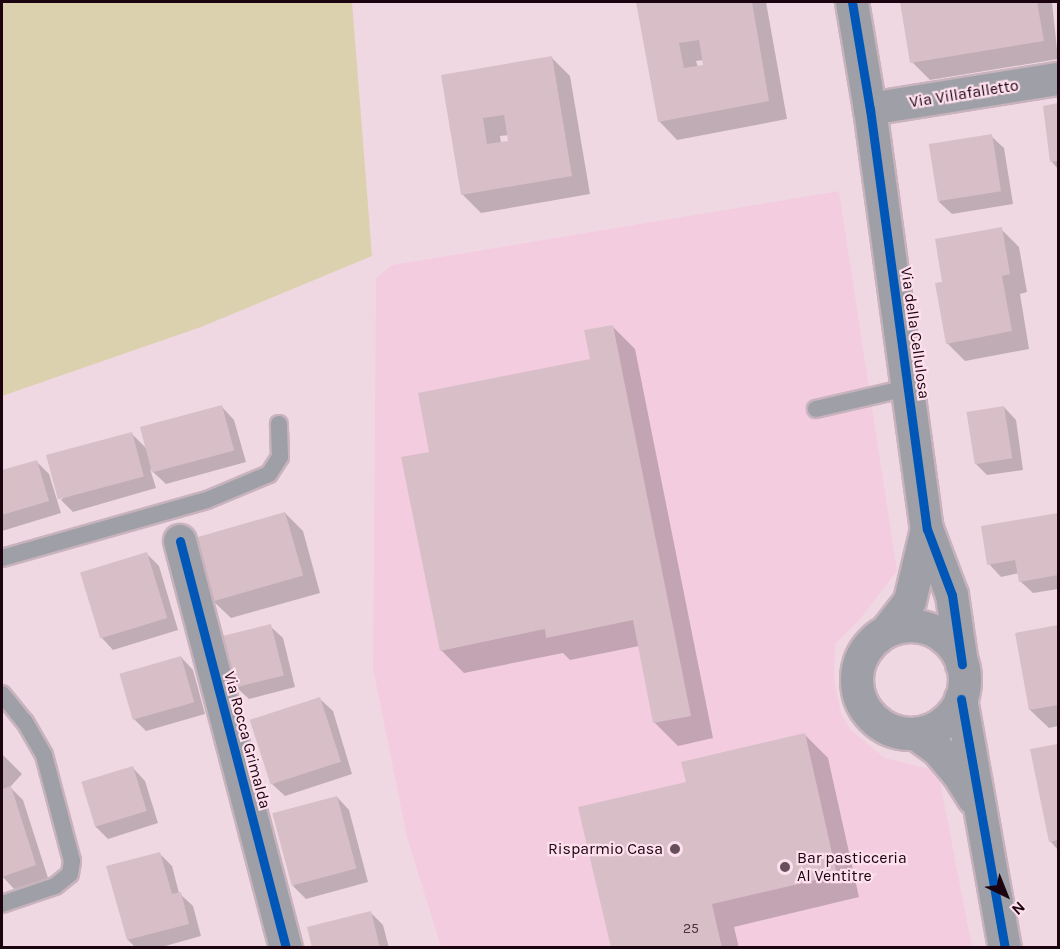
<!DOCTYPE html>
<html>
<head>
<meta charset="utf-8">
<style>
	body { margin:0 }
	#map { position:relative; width:1060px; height:949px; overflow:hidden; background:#f0d8e3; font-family:Karla,sans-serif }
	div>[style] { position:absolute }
	.built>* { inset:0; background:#f3cddf }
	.green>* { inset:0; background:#dbd1ae }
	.shadow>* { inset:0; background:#0003 }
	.building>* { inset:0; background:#d8bec6; transform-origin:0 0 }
	.roads { filter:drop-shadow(2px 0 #c8b3bd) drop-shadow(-2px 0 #c8b3bd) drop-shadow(0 2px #c8b3bd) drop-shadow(0 -2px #c8b3bd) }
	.service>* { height:16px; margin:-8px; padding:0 8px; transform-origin:8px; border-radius:8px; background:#9e9fa7 }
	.minor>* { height:32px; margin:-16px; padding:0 16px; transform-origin:16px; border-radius:16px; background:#9e9fa7 }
	.minor>.ring { margin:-16px; padding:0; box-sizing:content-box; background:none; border:32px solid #9e9fa7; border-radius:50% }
	.cycleway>* { height:9px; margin:-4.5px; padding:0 4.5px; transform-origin:4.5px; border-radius:4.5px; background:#0057b8 }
	.dots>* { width:16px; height:16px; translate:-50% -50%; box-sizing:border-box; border:3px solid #fee0ed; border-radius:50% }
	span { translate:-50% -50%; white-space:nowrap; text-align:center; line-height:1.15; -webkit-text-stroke:4.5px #fee0ed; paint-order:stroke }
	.number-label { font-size:14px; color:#4a323e }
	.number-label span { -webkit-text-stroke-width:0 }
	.street-label { font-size:16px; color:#1b0410 }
	.poi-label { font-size:16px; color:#1b0410 }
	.right { translate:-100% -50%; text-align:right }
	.left { translate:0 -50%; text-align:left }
	.frame { position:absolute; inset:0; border:3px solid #1b0410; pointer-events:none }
	.north { position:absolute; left:976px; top:865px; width:60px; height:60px; -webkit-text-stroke:4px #fee0ed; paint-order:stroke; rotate:137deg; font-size:16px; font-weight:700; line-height:24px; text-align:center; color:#1b0410 }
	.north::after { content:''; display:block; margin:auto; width:21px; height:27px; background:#1b0410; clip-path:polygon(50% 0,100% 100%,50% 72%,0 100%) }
</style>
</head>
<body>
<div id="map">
	<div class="built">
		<i style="clip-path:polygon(839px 191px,897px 571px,860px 619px,835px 644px,834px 680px,841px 713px,850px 729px,864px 741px,885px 758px,938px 771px,972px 947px,441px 947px,407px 837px,373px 669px,376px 278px,392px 265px)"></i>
	</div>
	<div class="green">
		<i style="clip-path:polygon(2px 2px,352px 2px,372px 256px,201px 327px,2px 396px)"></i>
	</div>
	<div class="shadow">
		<i style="clip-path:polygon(evenodd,638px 2px,766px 2px,787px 119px,677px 140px,659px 121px,638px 2px,704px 60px,705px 66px,698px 67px,696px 61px,704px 60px)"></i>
		<i style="clip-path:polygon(902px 2px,1052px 2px,1058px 59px,930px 80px,912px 62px)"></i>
		<i style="clip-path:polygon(evenodd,552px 58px,570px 76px,590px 194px,481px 213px,462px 194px,443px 76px,552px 58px,509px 135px,510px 142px,501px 143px,500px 136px,509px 135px)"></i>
		<i style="clip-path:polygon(1058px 105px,1058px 169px,1052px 162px,1044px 107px)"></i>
		<i style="clip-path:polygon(991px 136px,1004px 148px,1013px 204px,952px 214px,939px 202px)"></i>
		<i style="clip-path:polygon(1001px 229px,1019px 247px,1027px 292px,1020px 294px,1029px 349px,965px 361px,947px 343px,943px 283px)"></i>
		<i style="clip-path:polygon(612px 326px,635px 349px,713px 738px,678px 746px,655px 723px,639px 646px,570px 660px,563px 653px,464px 673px,441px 650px,431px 453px,591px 360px)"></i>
		<i style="clip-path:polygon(222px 407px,234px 420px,246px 462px,166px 484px,150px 469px,156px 488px,73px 512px,61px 500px,131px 433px,147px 449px)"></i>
		<i style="clip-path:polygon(1004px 407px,1016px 420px,1023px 470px,987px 475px,975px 463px)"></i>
		<i style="clip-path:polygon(37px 462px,49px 474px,61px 513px,2px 531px,2px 472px)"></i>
		<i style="clip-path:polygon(285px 513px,303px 531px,320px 593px,231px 618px,212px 600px)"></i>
		<i style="clip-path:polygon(1058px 514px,1058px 589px,1033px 593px,1020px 581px,1019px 573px,1001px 577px,989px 564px,982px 527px)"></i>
		<i style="clip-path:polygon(147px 554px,159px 566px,178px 630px,113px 650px,101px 637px)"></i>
		<i style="clip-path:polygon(270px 626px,283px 638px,295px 687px,249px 699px,236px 687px)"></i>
		<i style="clip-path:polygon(1058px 626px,1058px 726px,1049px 728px,1030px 710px,1017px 634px)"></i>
		<i style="clip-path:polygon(181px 657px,193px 670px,205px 714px,146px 731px,133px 718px)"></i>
		<i style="clip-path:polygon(320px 699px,333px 711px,352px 774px,285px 796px,272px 784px)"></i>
		<i style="clip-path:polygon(805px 735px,828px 758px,859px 897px,734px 927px,739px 948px,612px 948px,687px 784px)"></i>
		<i style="clip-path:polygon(1058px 745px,1058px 850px,1050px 841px,1032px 751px)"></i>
		<i style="clip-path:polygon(2px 754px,22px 774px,10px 787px,23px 800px,48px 878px,14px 889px,2px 876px)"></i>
		<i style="clip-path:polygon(133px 768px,145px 781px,158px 823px,108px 839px,95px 826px)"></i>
		<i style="clip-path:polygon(337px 797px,349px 810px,368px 882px,306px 899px,293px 886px)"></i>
		<i style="clip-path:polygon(159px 853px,172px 866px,179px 893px,193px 906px,201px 936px,158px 948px,136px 948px,128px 940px,108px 867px)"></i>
		<i style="clip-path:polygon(371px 913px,383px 925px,389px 948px,314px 948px)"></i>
	</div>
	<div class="building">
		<i style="clip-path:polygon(evenodd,636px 2px,752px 2px,769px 101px,658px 122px,636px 2px,699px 40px,703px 65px,684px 68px,679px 43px,699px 40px)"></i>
		<i style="clip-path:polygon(900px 2px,1037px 2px,1044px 41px,910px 63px)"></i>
		<i style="clip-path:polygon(evenodd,552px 56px,572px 176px,461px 195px,441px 75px,552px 56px,504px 115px,508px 141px,487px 144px,483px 118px,504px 115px)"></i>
		<i style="clip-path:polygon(1058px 103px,1058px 161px,1050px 162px,1043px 106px)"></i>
		<i style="left:992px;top:134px;width:58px;height:64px;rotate:81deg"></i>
		<i style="clip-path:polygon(1002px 227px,1010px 274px,1002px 276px,1012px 331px,946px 344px,935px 283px,942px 282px,935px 239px)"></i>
		<i style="clip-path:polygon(613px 325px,691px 716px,653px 723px,633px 620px,546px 638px,545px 629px,440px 651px,401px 457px,429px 452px,418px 393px,590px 359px,584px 330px)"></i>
		<i style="left:222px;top:405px;width:47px;height:85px;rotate:75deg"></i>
		<i style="left:1004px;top:406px;width:53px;height:38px;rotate:81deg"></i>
		<i style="left:132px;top:432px;width:46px;height:89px;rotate:75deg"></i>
		<i style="clip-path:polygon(37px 460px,49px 501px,2px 515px,2px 470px)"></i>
		<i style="left:285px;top:512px;width:66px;height:95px;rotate:74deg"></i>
		<i style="clip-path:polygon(1058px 513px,1058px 575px,1019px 582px,1015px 560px,987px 565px,981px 526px)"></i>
		<i style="left:147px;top:552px;width:69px;height:70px;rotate:73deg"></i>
		<i style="left:271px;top:624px;width:53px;height:51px;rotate:76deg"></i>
		<i style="clip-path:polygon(1058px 625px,1058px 705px,1029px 710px,1015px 633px)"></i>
		<i style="left:181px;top:656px;width:48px;height:64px;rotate:74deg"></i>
		<i style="left:320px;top:697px;width:68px;height:74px;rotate:72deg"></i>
		<i style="clip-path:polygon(805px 733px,837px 875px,712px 904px,722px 948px,611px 948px,578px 807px,686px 782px,681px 762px)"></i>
		<i style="clip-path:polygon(1058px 744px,1058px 840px,1049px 842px,1030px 749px)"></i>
		<i style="left:133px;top:766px;width:47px;height:54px;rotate:73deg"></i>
		<i style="clip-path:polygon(11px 786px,36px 865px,2px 877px,2px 789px)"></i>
		<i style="left:337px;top:796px;width:75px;height:67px;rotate:75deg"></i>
		<i style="clip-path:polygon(160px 852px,172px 894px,181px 892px,189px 924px,127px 940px,106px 866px)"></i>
		<i style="clip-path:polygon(371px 911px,380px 948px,312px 948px,307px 927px)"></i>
	</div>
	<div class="roads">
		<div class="service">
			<i style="left:816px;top:409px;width:93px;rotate:-13deg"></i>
			<i style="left:2px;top:558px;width:213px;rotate:-15.8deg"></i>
			<i style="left:207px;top:500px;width:67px;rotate:-22.8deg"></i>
			<i style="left:269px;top:474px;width:20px;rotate:-57deg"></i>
			<i style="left:280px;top:457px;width:33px;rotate:-92deg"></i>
			<i style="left:2px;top:694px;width:36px;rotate:51deg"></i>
			<i style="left:25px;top:722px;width:38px;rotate:60deg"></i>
			<i style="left:44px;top:755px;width:110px;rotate:75.2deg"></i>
			<i style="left:72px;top:861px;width:13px;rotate:99deg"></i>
			<i style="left:70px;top:874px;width:19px;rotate:141deg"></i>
			<i style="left:55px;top:886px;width:56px;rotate:161.2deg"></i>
		</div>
		<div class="minor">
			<i style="left:852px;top:2px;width:109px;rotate:80.5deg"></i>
			<i style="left:870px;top:109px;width:424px;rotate:82.3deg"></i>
			<i style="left:927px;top:529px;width:71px;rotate:69.3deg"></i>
			<i style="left:952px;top:595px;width:70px;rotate:81.8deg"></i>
			<i style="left:870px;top:109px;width:190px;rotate:-9.1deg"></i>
			<i style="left:180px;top:541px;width:421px;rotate:75.4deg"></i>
			<i class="ring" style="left:857px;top:626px;width:76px;height:76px"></i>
			<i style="left:886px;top:632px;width:39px;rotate:-52deg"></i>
			<i style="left:910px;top:601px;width:74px;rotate:-76.7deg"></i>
			<i style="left:961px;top:699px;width:253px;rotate:80deg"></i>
			<i style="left:916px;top:734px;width:27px;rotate:36deg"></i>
			<i style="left:938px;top:750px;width:33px;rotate:50deg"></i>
			<i style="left:959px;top:775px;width:28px;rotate:58deg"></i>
		</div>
	</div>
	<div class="cycleway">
		<i style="left:852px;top:2px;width:109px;rotate:80.5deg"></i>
		<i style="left:870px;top:109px;width:424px;rotate:82.3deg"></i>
		<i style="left:927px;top:529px;width:71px;rotate:69.3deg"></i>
		<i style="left:952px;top:595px;width:70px;rotate:81.8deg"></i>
		<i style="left:180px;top:541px;width:421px;rotate:75.4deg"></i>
		<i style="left:961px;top:699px;width:253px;rotate:80deg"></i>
	</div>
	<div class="dots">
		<i style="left:675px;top:849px;background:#664e5a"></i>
		<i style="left:785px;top:867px;background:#664e5a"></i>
	</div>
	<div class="number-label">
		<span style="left:691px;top:929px">25</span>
	</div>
	<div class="street-label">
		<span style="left:964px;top:94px;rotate:-9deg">Via Villafalletto</span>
		<span style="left:915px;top:333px;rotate:82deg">Via della Cellulosa</span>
		<span style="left:247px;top:740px;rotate:75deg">Via Rocca Grimalda</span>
	</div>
	<div class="poi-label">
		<span class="right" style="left:663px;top:849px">Risparmio Casa</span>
		<span class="left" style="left:797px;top:867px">Bar pasticceria<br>Al Ventitre</span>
	</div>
	<div class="frame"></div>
	<div class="north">N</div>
</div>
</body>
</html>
